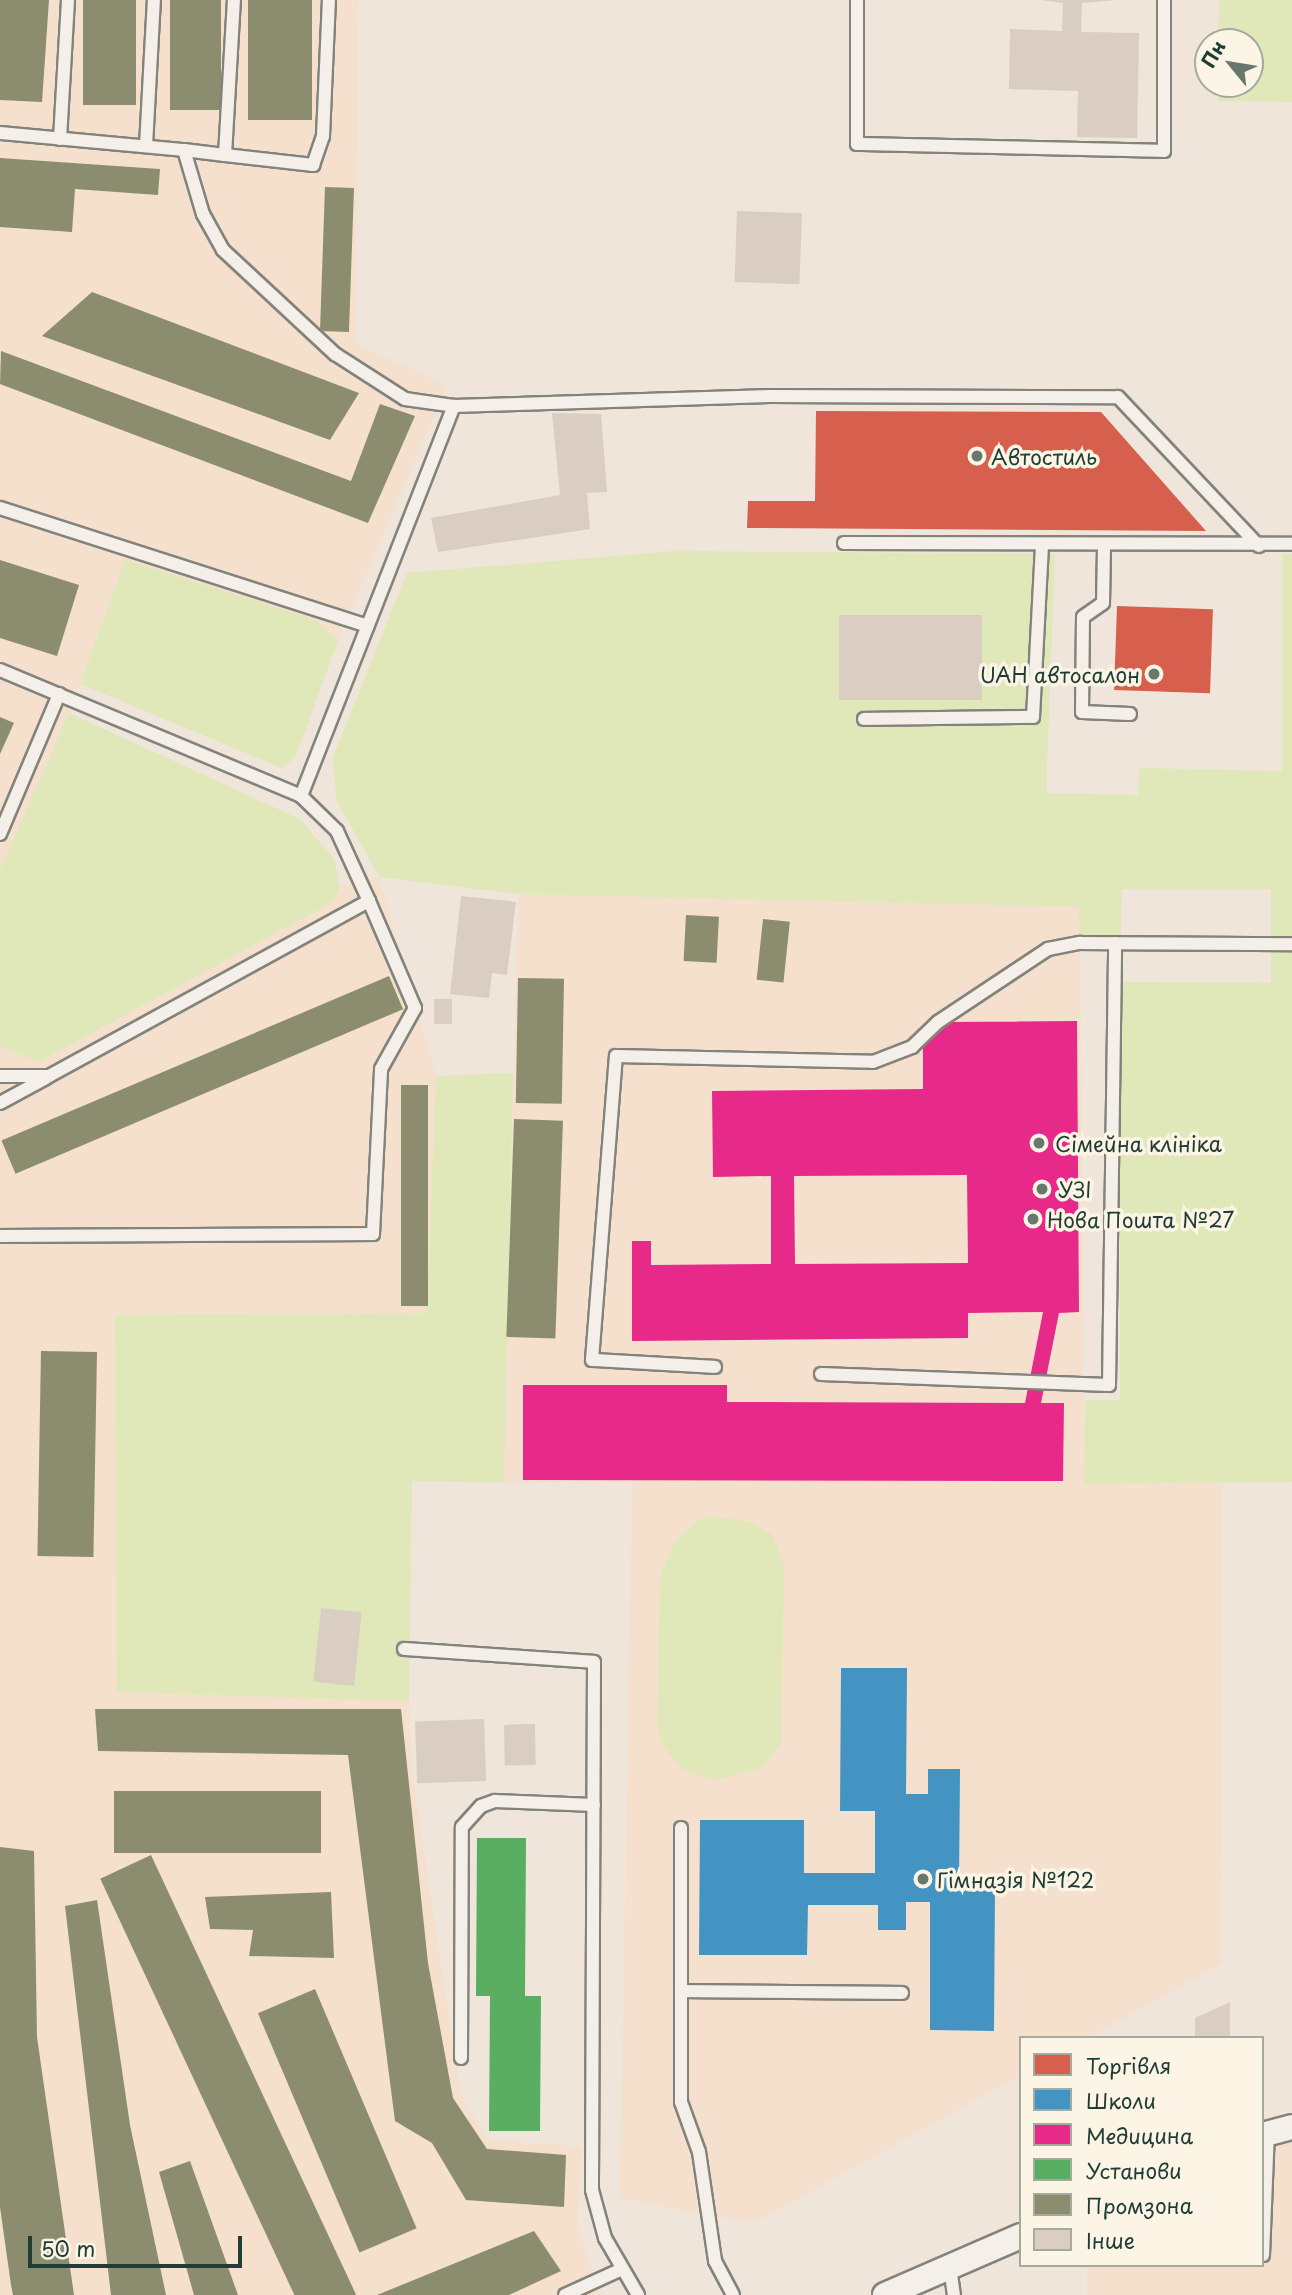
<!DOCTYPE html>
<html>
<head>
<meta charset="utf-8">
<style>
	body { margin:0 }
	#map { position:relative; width:1292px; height:2295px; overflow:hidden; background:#f0e5da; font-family:"Playpen Sans",sans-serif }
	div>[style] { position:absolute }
	.built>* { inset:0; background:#f4e0cd }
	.green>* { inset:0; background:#e0e7b9 }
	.shops>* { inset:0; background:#d6604d; transform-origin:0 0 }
	.schools>* { inset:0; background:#4393c3 }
	.health>* { inset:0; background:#e7298a }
	.public>* { inset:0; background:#5aae61 }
	.industry>* { inset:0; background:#8c8c6e; transform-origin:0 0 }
	.building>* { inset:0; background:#dacec3; transform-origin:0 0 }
	.roads { filter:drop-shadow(2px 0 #83837c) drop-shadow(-2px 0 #83837c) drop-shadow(0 2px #83837c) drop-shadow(0 -2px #83837c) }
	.service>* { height:12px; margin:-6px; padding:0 6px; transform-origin:6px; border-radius:6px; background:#f4f0e9 }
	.minor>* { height:24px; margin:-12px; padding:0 12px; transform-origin:12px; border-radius:12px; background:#f4f0e9 }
	.dots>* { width:19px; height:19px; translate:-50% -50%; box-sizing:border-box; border:4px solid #fcf5e5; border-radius:50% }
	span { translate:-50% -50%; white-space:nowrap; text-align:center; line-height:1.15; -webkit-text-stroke:7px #fcf5e5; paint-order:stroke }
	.poi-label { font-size:21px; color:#1f3d34 }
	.left { translate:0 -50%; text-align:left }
	.right { translate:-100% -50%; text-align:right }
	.legend { position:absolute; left:1019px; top:2036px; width:245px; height:231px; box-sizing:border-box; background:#fcf5e5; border:2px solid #a4ab9e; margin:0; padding:9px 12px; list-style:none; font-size:21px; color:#1f3d34 }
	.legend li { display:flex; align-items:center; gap:14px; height:35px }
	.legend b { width:35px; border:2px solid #a4ab9e }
	.north { position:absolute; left:1194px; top:28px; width:70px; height:70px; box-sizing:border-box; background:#fcf5e5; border:2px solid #a4ab9e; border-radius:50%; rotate:300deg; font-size:19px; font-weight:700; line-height:28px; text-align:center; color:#1f3d34 }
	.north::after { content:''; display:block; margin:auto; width:24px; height:32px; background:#68786e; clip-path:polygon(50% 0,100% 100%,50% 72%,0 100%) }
	.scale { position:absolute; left:28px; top:2236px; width:214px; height:32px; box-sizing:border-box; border:4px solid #1f3d34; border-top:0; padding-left:9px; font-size:21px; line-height:24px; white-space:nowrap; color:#1f3d34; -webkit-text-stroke:5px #fcf5e5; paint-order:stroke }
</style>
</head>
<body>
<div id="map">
	<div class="built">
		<i style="clip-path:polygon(0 0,359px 0,355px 344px,447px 385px,338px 641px,315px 620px,125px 560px,69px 713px,0 870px)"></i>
		<i style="clip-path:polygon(379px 877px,436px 1076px,427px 1313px,115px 1315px,117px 1691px,409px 1701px,411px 1765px,461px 2096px,488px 2140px,582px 2146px,577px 2225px,600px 2295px,0 2295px,0 1046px,40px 1062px,333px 902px,340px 886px)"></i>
		<i style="clip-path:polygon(518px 894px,1080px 907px,1084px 1484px,1222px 1484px,1221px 1964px,1088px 2038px,1021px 2038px,1021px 2075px,755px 2223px,620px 2199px,632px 1483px,504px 1483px)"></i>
		<i style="clip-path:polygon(1292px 2127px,1292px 2295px,1087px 2295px,1087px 2265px,1262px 2265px,1262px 2135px)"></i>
	</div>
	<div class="green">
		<i style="clip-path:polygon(1219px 0,1292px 0,1292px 102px,1218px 101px,1218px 84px,1250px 84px,1250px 42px,1218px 42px)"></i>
		<i style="clip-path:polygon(674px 551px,1055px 554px,1046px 793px,1138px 795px,1139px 768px,1282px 771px,1282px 554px,1292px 554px,1292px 1482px,1084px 1484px,1085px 1400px,1120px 1400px,1120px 982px,1271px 983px,1271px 889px,1122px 889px,1121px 943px,1080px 943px,1079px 907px,518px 894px,379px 877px,337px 801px,332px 759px,407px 573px)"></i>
		<i style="clip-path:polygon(125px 560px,315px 620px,338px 641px,296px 756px,282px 768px,80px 684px)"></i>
		<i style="clip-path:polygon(69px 713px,300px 819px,334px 859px,340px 886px,333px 902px,39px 1062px,0 1046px,0 870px)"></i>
		<i style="clip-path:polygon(513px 1073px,504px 1483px,412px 1481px,409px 1701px,117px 1692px,115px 1315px,427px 1313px,436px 1076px)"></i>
		<i style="clip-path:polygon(713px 1516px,750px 1522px,772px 1534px,784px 1564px,781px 1743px,763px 1767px,717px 1780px,682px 1770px,662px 1744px,657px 1725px,660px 1576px,676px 1540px,698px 1520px)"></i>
	</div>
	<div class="shops">
		<i style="clip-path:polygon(816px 411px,1101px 412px,1206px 531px,747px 528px,748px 501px,815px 501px)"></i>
		<i style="left:1117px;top:606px;width:96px;height:84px;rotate:2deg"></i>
	</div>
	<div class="schools">
		<i style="clip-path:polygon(841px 1668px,907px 1668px,906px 1794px,928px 1794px,928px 1769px,960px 1769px,959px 1885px,995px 1885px,994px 2031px,930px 2030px,930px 1902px,906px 1902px,906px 1930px,878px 1930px,878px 1905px,808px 1905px,807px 1955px,699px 1955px,700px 1820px,804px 1820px,804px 1873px,875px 1873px,875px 1811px,840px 1811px)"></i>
	</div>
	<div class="health">
		<i style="clip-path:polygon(evenodd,1077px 1021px,1079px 1312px,1059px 1313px,1041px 1403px,1064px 1403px,1063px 1481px,523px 1480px,523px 1385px,727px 1385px,727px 1402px,1025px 1403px,1043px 1312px,968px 1313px,968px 1338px,632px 1341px,632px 1241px,651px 1241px,651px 1265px,771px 1264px,771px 1176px,713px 1177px,712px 1091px,923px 1089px,923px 1048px,950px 1022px,1077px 1021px,967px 1175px,968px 1263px,795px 1264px,794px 1176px,967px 1175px)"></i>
	</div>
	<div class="public">
		<i style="clip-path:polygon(477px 1838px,526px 1838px,525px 1996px,541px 1996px,540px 2131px,489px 2131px,490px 1996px,476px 1996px)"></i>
	</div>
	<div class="industry">
		<i style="clip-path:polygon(0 0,49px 0,42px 102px,0 100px)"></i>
		<i style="left:83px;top:0;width:53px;height:105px"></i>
		<i style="left:170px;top:0;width:51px;height:110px"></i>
		<i style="left:248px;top:0;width:64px;height:120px"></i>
		<i style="clip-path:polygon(0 158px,160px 169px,158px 195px,75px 189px,72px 232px,0 227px)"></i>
		<i style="left:325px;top:187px;width:29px;height:144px;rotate:2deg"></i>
		<i style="clip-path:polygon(92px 292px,359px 393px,330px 440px,42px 336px)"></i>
		<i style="clip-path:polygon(1px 351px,351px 481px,380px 404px,415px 416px,368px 523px,0 384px)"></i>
		<i style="clip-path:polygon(0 560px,79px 585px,57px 656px,0 638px)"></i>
		<i style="clip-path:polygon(0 717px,14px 723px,0 754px)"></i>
		<i style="left:686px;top:915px;width:33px;height:46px;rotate:3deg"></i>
		<i style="left:763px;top:919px;width:27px;height:61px;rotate:6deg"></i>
		<i style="left:389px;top:976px;width:36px;height:421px;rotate:67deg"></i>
		<i style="left:518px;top:978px;width:46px;height:125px;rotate:1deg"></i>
		<i style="left:401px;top:1085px;width:27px;height:221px"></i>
		<i style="left:514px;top:1119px;width:49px;height:218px;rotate:2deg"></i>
		<i style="left:41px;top:1351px;width:56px;height:205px;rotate:1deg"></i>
		<i style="clip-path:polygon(95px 1709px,401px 1709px,428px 1963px,453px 2098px,487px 2149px,566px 2155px,564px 2207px,466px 2200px,432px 2143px,395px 2121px,348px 1755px,98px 1751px)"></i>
		<i style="left:321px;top:1791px;width:62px;height:207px;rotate:90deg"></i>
		<i style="clip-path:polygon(0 1847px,34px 1851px,37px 2037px,74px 2295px,13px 2295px,11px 2285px,0 2207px)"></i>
		<i style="left:151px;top:1855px;width:485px;height:56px;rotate:65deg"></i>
		<i style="clip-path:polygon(331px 1892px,334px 1958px,249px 1956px,253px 1930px,210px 1929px,205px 1897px)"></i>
		<i style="clip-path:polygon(97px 1900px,130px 2125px,166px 2295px,111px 2295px,65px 1906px)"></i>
		<i style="left:315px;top:1989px;width:260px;height:62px;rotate:67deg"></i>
		<i style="clip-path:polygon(190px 2161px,238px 2295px,194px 2295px,159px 2172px)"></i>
		<i style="clip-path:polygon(534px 2231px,561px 2271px,509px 2295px,377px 2295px)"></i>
	</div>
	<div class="building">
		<i style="clip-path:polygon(1042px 0,1116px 0,1082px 3px,1081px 32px,1139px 33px,1137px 138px,1077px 137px,1078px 91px,1009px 89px,1010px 29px,1062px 31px,1063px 3px)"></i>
		<i style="left:737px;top:211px;width:65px;height:71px;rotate:2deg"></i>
		<i style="clip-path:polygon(552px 413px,601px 414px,607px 492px,587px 493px,590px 529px,438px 552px,431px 518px,560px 495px)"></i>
		<i style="left:839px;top:615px;width:143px;height:85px"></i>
		<i style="clip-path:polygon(461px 896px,516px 902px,507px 975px,492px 973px,489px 998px,450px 994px)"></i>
		<i style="left:434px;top:999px;width:18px;height:25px"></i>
		<i style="left:321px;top:1608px;width:41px;height:74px;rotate:6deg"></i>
		<i style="left:484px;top:1719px;width:62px;height:69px;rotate:88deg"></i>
		<i style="left:535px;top:1724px;width:41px;height:31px;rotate:89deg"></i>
		<i style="clip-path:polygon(1230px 2002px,1230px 2038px,1195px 2038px,1195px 2018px)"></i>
	</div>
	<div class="roads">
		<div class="service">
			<i style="left:857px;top:0;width:144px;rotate:90deg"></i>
			<i style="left:857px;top:144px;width:307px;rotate:1.3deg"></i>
			<i style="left:1164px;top:151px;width:151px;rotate:-90deg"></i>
			<i style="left:0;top:133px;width:185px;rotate:5.3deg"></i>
			<i style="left:184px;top:150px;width:67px;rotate:73.5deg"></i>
			<i style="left:203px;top:214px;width:41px;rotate:60.9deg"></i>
			<i style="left:223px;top:250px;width:153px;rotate:42.9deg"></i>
			<i style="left:335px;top:354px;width:83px;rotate:32.7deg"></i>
			<i style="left:405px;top:399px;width:49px;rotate:8.1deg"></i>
			<i style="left:60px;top:139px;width:139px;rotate:-86.7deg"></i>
			<i style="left:146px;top:146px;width:146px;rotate:-86.9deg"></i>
			<i style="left:184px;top:150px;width:41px;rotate:7deg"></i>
			<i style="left:225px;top:155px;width:155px;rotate:-86.7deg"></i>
			<i style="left:225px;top:155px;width:89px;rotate:6.5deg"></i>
			<i style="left:313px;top:165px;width:31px;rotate:-71deg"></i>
			<i style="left:323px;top:136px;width:136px;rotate:-87.5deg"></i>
			<i style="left:0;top:508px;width:386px;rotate:17.8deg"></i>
			<i style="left:844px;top:543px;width:448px;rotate:0.1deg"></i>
			<i style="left:1104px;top:547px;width:56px;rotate:91deg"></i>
			<i style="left:1103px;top:603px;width:24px;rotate:145deg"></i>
			<i style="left:1083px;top:617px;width:95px;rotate:90.6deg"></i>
			<i style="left:1082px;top:712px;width:48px;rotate:2.4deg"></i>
			<i style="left:0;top:670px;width:326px;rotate:22.7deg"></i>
			<i style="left:301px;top:796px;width:419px;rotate:-68.6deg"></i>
			<i style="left:454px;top:406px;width:316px;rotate:-1.8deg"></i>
			<i style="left:770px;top:396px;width:348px;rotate:0.2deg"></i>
			<i style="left:1118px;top:397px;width:205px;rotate:46.6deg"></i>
			<i style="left:864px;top:719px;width:169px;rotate:-0.7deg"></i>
			<i style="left:1033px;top:717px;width:169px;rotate:-87deg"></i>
			<i style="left:0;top:834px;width:152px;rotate:-67.1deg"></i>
			<i style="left:0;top:1076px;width:49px"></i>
			<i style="left:49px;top:1076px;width:365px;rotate:-28.7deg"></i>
			<i style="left:369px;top:901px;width:77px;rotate:-114.6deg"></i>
			<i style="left:337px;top:831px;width:50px;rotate:-135.8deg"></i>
			<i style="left:0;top:1103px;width:52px;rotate:-28.5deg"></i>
			<i style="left:0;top:1236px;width:373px;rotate:-0.3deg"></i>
			<i style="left:373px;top:1234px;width:165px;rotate:-87.2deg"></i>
			<i style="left:381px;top:1069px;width:70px;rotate:-60.9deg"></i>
			<i style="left:415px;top:1008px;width:116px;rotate:-113.3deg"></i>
			<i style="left:715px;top:1367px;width:123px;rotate:-176.7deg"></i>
			<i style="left:592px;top:1360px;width:305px;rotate:-85.5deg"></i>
			<i style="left:616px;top:1056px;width:257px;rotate:1.3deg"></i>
			<i style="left:873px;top:1062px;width:42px;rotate:-21deg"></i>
			<i style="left:912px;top:1047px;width:36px;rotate:-44deg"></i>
			<i style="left:938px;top:1022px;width:132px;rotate:-33.6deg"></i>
			<i style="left:1048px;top:949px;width:33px;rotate:-11deg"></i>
			<i style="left:1080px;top:943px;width:212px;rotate:0.3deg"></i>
			<i style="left:821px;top:1374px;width:288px;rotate:2.2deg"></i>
			<i style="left:1109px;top:1385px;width:442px;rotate:-89.2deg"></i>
			<i style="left:404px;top:1649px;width:190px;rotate:3.9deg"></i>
			<i style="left:594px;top:1662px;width:528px;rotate:90.22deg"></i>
			<i style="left:592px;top:2190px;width:50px;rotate:74.8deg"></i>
			<i style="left:605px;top:2238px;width:66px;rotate:59.9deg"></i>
			<i style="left:681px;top:1828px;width:274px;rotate:90deg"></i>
			<i style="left:681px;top:2102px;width:53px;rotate:70.2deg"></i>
			<i style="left:699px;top:2152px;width:110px;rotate:81.6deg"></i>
			<i style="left:715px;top:2261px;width:38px;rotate:62deg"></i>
			<i style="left:682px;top:1991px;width:220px;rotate:0.5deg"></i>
			<i style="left:461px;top:2058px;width:231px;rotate:-89.8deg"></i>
			<i style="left:462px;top:1827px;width:28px;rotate:-48deg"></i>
			<i style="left:481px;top:1806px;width:15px;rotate:-20deg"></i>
			<i style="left:495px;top:1801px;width:99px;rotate:2.3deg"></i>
			<i style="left:1263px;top:2255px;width:122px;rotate:-87.7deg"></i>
			<i style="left:950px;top:2267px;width:28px;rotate:82deg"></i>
			<i style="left:565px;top:2295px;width:63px;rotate:-24.5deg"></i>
		</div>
		<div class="minor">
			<i style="left:1262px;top:2135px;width:31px;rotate:-15deg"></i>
			<i style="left:885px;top:2295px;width:148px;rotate:-23.5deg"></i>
		</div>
	</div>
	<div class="dots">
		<i style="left:977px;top:456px;background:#68786e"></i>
		<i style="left:1154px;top:674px;background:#68786e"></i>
		<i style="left:1039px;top:1143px;background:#68786e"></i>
		<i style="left:1042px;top:1189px;background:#68786e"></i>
		<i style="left:1033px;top:1219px;background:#68786e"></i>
		<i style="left:923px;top:1879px;background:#68786e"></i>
	</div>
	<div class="poi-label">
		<span class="left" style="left:991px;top:456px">Автостиль</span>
		<span class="right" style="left:1140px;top:674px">UAH автосалон</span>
		<span class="left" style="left:1055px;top:1143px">Сімейна клініка</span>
		<span class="left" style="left:1058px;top:1189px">УЗІ</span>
		<span class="left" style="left:1047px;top:1219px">Нова Пошта №27</span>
		<span class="left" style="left:937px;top:1879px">Гімназія №122</span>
	</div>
	<ul class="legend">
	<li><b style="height:19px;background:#d6604d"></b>Торгівля</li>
	<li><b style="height:19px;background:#4393c3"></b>Школи</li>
	<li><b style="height:19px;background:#e7298a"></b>Медицина</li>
	<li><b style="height:19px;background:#5aae61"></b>Установи</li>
	<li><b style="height:19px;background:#8c8c6e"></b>Промзона</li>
	<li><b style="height:19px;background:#dacec3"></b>Інше</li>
	</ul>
	<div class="north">Пн</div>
	<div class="scale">50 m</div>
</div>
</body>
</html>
